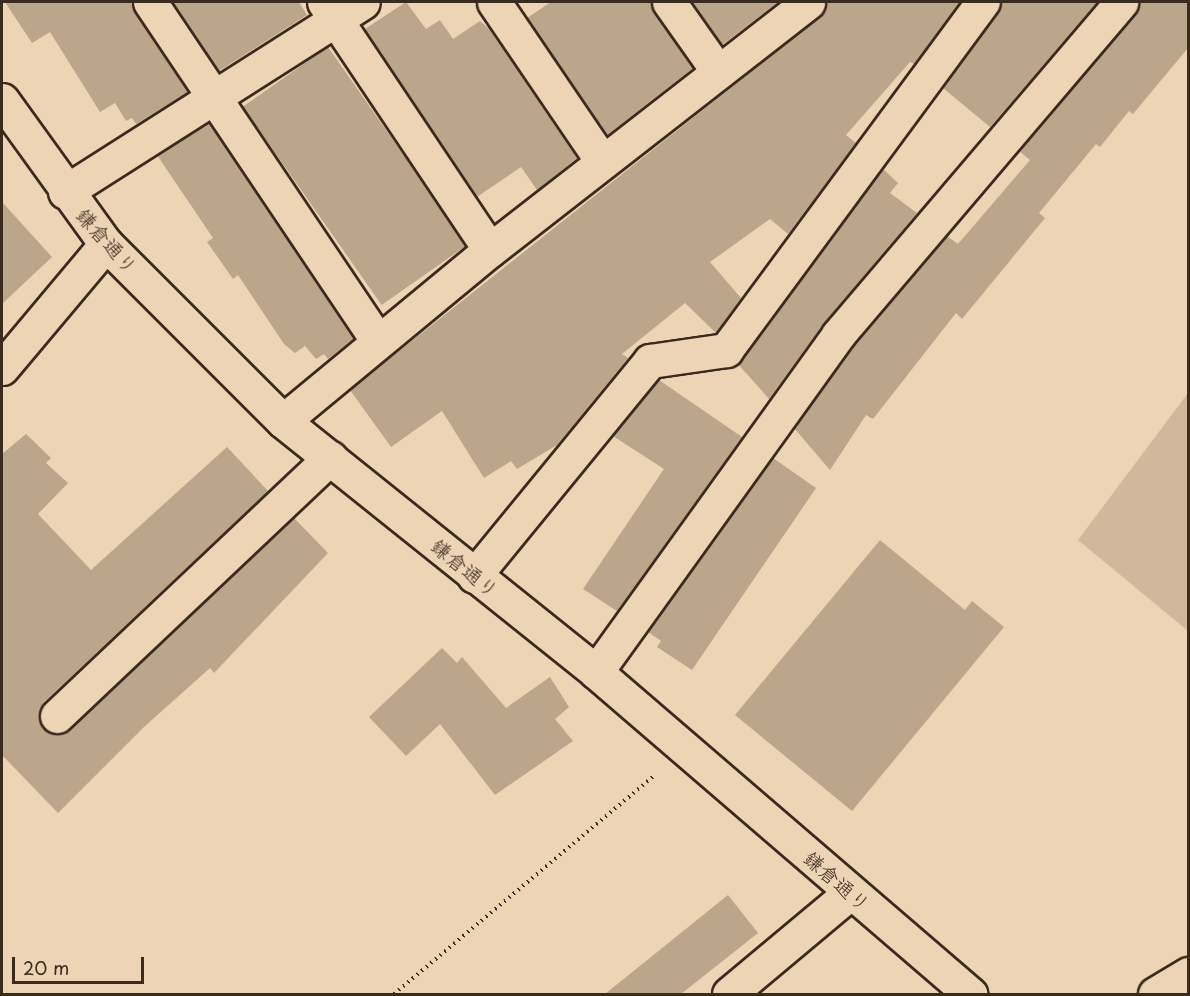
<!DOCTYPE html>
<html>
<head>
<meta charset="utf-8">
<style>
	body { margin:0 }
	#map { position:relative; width:1190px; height:996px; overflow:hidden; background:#edd4b5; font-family:"Playpen Sans","Klee One",sans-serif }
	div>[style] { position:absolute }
	.green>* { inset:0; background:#d0b89c }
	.building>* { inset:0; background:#bba58b; transform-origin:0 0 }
	.path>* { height:4px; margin-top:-2px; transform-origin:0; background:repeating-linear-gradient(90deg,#3b2a1e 0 1.5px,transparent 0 6px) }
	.roads { filter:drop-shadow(2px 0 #3b2a1e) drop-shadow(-2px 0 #3b2a1e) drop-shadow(0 2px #3b2a1e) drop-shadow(0 -2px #3b2a1e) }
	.minor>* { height:33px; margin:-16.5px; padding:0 16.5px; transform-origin:16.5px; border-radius:16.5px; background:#edd4b5 }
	span { translate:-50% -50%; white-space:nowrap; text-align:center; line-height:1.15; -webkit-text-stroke:4.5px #edd4b5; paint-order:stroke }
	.street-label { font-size:20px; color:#3b2a1e }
	.frame { position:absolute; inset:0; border:3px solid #3b2a1e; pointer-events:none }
	.scale { position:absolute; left:12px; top:957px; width:132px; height:27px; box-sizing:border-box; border:3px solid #3b2a1e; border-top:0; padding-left:8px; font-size:18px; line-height:21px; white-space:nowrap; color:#3b2a1e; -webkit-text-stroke:4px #edd4b5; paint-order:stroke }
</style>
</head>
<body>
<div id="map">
	<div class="green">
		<i style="clip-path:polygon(1188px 393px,1188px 631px,1078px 540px)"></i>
	</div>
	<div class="building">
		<i style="clip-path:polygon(5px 2px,132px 2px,188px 92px,136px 124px,132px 118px,126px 121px,115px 103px,100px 112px,50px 32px,32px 43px)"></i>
		<i style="clip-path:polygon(172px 2px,299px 2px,307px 15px,219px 71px)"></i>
		<i style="clip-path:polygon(406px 2px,426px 29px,440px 20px,453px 39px,480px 21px,489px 29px,577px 158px,537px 190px,521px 167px,477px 197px,365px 29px)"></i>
		<i style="clip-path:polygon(551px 2px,651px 2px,693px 68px,607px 135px,527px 18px)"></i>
		<i style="clip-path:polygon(692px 2px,778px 2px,722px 45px)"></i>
		<i style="clip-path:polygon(826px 2px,960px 2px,914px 64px,910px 62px,846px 135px,856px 143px,788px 234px,770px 219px,710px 262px,741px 298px,716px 333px,685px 303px,622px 354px,628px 358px,557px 445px,517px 469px,511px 461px,484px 478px,442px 411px,391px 447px,350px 390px,820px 17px)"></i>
		<i style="clip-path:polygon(1001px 2px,1097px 2px,990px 127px,943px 88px,998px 13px)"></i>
		<i style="clip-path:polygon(1139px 2px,1188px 2px,1188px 48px,1133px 114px,1129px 111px,1100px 147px,1096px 144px,1039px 213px,1045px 218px,962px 319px,956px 313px,873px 419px,866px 415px,830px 470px,794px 428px,853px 347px,947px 236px,958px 244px,1030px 160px,1019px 151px,1135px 14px)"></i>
		<i style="left:328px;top:47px;width:242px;height:104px;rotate:55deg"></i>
		<i style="clip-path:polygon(209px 123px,354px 338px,328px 359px,324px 354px,316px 359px,305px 346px,295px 353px,284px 344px,238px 275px,233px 279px,207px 242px,213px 238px,157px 155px)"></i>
		<i style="clip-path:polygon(883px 169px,898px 183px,890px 193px,917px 213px,824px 323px,769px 399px,738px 364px)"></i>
		<i style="clip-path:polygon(2px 202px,52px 257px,2px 304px)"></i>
		<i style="clip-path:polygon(659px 380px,742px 437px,617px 611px,583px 589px,664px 469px,613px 436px)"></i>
		<i style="clip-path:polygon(26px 434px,51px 458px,46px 463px,68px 483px,38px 514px,91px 570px,227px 447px,268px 491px,44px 702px,39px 720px,51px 734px,70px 730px,294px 518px,328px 553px,214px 673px,210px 668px,144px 727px,58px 813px,2px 755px,2px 454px)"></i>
		<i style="clip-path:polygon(773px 458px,816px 488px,692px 670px,657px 647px,661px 641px,648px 632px)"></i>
		<i style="clip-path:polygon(880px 540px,965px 610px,972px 601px,1004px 627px,852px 811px,735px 715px)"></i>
		<i style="clip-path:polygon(442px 648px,457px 663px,462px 657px,506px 708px,550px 677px,569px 707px,555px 719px,573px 741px,495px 795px,440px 724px,406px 756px,369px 717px)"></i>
		<i style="clip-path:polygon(728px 895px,758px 933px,681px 994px,605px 994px)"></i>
	</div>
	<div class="path">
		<i style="left:394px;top:994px;width:341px;rotate:-40deg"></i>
	</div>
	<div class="roads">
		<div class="minor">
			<i style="left:150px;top:2px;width:409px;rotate:56.1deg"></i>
			<i style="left:324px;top:2px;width:298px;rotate:56.2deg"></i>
			<i style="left:494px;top:2px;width:192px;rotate:55.8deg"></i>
			<i style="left:669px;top:2px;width:83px;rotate:54.8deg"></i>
			<i style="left:2px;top:100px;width:178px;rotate:54.2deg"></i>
			<i style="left:106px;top:244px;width:250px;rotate:45deg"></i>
			<i style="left:283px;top:421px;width:401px;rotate:38.7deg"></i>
			<i style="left:596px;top:672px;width:494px;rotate:40.7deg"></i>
			<i style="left:65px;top:192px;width:353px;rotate:-32.5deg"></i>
			<i style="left:2px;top:368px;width:162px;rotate:-50deg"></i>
			<i style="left:283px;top:421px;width:268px;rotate:-39.6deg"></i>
			<i style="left:490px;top:250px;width:403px;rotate:-37.9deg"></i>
			<i style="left:474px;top:576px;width:278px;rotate:-50.7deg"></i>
			<i style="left:650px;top:361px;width:77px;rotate:-8.2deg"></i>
			<i style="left:726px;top:350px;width:433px;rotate:-53.6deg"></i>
			<i style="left:596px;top:672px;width:415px;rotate:-54.3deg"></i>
			<i style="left:838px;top:335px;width:437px;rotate:-49.6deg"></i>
			<i style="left:57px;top:716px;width:376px;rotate:-43.4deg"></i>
			<i style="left:729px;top:994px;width:158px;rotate:-39.9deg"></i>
			<i style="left:1155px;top:994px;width:39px;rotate:-31deg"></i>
		</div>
	</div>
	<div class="street-label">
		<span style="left:107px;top:241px;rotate:48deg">鎌倉通り</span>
		<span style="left:465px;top:568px;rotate:39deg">鎌倉通り</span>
		<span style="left:837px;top:881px;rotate:41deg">鎌倉通り</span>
	</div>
	<div class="frame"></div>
	<div class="scale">20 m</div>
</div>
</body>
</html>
